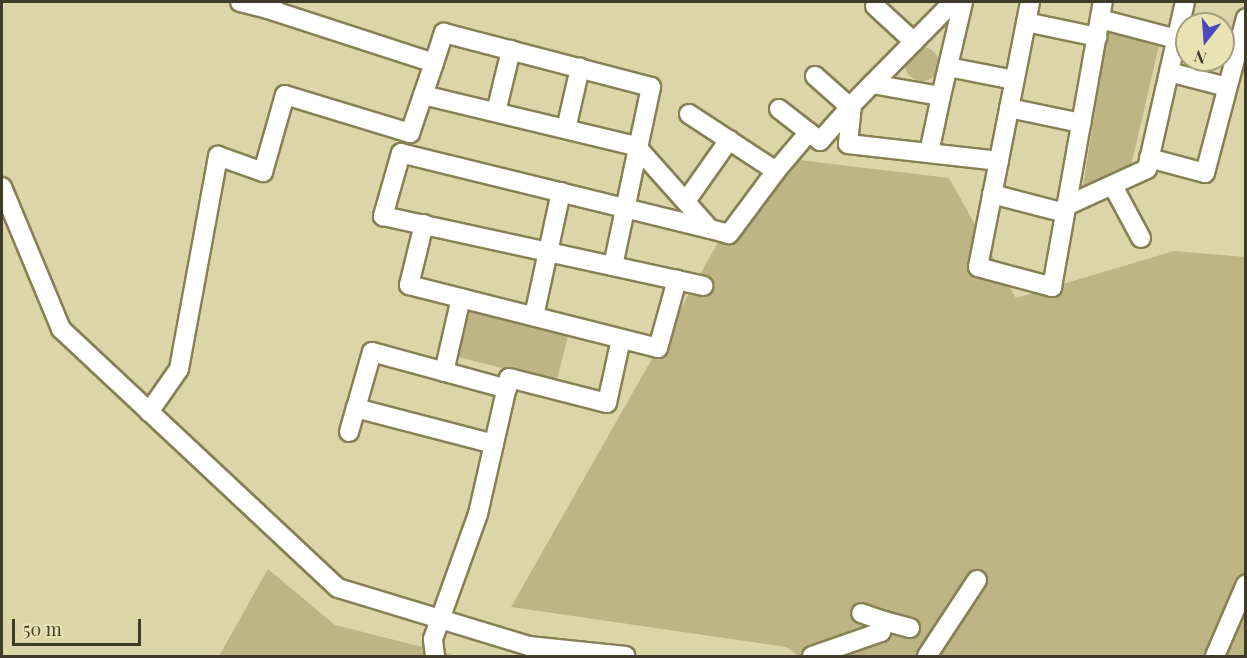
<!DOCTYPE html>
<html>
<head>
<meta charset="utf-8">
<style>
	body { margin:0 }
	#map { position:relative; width:1247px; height:658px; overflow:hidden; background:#dcd5a7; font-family:"Playfair Display",serif }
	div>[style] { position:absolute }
	.green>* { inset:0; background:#bdb583; transform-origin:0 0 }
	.round { border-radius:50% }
	.roads { filter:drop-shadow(2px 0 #878055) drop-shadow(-2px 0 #878055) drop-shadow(0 2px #878055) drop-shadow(0 -2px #878055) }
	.minor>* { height:18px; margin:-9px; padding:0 9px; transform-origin:9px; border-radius:9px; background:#fff }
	span { translate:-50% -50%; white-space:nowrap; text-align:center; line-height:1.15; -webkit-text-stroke:6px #e9e3b4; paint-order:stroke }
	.frame { position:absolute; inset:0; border:3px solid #3e3c29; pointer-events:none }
	.north { position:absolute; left:1175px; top:12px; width:60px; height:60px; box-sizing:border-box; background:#e9e3b4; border:2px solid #a5a07c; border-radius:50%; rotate:197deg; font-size:16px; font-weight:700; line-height:24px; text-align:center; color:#3e3c29 }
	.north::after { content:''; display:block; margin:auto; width:21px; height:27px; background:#5147be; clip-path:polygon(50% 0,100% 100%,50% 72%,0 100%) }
	.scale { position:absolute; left:12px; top:619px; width:129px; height:27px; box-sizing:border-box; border:3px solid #3e3c29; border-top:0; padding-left:8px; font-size:18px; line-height:21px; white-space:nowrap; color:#3e3c29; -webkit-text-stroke:4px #e9e3b4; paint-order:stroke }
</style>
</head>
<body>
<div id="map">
	<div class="green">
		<i style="clip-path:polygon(1108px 30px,1160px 41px,1131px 166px,1083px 186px)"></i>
		<i class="round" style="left:905px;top:47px;width:34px;height:34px"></i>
		<i style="clip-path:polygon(799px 160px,949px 178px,1016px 298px,1174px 251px,1245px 257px,1245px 656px,799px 656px,786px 647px,511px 607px,728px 225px)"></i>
		<i style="left:468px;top:311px;width:103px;height:47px;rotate:14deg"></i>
		<i style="clip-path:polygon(268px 569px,335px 625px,458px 656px,219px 656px)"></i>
	</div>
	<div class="roads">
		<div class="minor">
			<i style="left:240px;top:2px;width:29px;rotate:14deg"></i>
			<i style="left:268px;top:9px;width:9px;rotate:-54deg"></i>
			<i style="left:953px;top:2px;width:115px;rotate:134.6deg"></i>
			<i style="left:872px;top:84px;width:70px;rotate:9.9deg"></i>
			<i style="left:941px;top:96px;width:97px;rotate:-76.8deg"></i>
			<i style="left:1030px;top:2px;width:270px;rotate:101.1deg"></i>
			<i style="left:978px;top:267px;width:77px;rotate:15.1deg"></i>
			<i style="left:1052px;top:287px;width:290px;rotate:-79.9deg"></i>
			<i style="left:875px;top:6px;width:53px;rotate:42.7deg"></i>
			<i style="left:1100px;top:19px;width:79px;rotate:14.7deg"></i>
			<i style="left:1026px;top:22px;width:73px;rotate:11.9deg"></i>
			<i style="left:434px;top:63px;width:32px;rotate:-72deg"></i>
			<i style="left:444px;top:33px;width:214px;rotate:14.6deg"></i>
			<i style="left:651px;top:87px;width:183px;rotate:102deg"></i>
			<i style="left:948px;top:67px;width:67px;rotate:11.1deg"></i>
			<i style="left:1169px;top:72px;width:60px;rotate:14.5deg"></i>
			<i style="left:815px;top:76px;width:47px;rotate:41.5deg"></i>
			<i style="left:872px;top:84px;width:29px;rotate:134deg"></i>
			<i style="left:852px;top:105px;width:39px;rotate:96deg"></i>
			<i style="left:848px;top:144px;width:152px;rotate:6.4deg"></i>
			<i style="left:423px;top:95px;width:219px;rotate:13.5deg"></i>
			<i style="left:636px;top:146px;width:111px;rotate:48.3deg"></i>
			<i style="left:710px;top:229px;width:318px;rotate:-166.2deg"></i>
			<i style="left:401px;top:153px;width:66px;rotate:105.9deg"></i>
			<i style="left:383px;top:216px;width:328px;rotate:12.3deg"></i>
			<i style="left:1009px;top:108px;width:74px;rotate:11.8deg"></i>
			<i style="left:779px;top:109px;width:52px;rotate:38deg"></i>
			<i style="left:820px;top:141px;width:48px;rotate:-48.4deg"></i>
			<i style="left:496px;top:112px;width:64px;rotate:-76.4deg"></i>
			<i style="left:689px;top:114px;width:104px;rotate:33.2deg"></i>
			<i style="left:776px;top:171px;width:79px;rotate:126.7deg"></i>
			<i style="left:729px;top:234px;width:20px;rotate:-165deg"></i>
			<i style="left:566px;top:129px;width:63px;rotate:-77.1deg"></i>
			<i style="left:929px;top:153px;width:58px;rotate:-78.1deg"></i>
			<i style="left:1149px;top:158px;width:58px;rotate:15deg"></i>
			<i style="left:1205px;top:173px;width:160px;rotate:-75.2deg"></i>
			<i style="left:776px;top:171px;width:51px;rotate:-49.8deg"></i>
			<i style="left:1113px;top:186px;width:59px;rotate:61.7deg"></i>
			<i style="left:2px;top:187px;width:154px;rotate:67.4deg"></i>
			<i style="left:61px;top:329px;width:379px;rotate:43.1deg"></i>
			<i style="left:338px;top:588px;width:200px;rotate:16.9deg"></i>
			<i style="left:529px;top:646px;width:97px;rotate:5.9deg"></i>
			<i style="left:992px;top:194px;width:75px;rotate:14.6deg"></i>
			<i style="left:686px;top:201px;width:75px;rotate:-54.8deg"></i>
			<i style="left:1066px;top:206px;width:89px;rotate:-24.6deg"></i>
			<i style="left:1147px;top:169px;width:171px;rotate:-77.2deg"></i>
			<i style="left:424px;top:224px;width:63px;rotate:103.8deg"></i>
			<i style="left:409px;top:285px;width:257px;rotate:14.2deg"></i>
			<i style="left:658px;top:348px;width:71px;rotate:-74.4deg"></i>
			<i style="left:534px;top:316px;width:127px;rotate:-77.7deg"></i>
			<i style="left:444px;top:372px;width:76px;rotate:-77.1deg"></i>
			<i style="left:149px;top:412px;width:52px;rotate:-55.1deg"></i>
			<i style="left:179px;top:369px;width:217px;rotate:-79.6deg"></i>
			<i style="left:218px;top:156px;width:48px;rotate:19.6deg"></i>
			<i style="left:263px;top:172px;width:80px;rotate:-74.1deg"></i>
			<i style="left:285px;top:95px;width:131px;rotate:16.9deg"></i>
			<i style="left:410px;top:133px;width:74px;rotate:-71.1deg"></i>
			<i style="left:434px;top:63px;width:175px;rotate:-162deg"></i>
			<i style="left:349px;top:432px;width:25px;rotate:-74deg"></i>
			<i style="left:494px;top:444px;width:143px;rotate:-165.4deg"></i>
			<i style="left:356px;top:408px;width:58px;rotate:-74.1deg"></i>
			<i style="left:372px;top:352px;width:140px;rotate:15.3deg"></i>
			<i style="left:884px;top:621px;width:27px;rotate:15deg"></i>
			<i style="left:435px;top:656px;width:17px;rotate:-97deg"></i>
			<i style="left:433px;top:639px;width:133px;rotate:-70.2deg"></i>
			<i style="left:478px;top:514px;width:139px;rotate:-77.2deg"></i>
			<i style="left:509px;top:378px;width:101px;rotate:14.3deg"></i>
			<i style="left:607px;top:403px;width:56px;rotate:-77.7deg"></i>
			<i style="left:812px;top:656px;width:73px;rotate:-19.2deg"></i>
			<i style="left:881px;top:632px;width:11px;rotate:-75deg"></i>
			<i style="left:884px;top:621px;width:24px;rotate:-161deg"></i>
			<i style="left:927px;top:656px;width:91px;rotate:-56.7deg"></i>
			<i style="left:1215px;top:656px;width:78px;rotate:-66.7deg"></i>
		</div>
	</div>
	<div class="frame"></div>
	<div class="north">N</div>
	<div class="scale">50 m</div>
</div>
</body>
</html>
